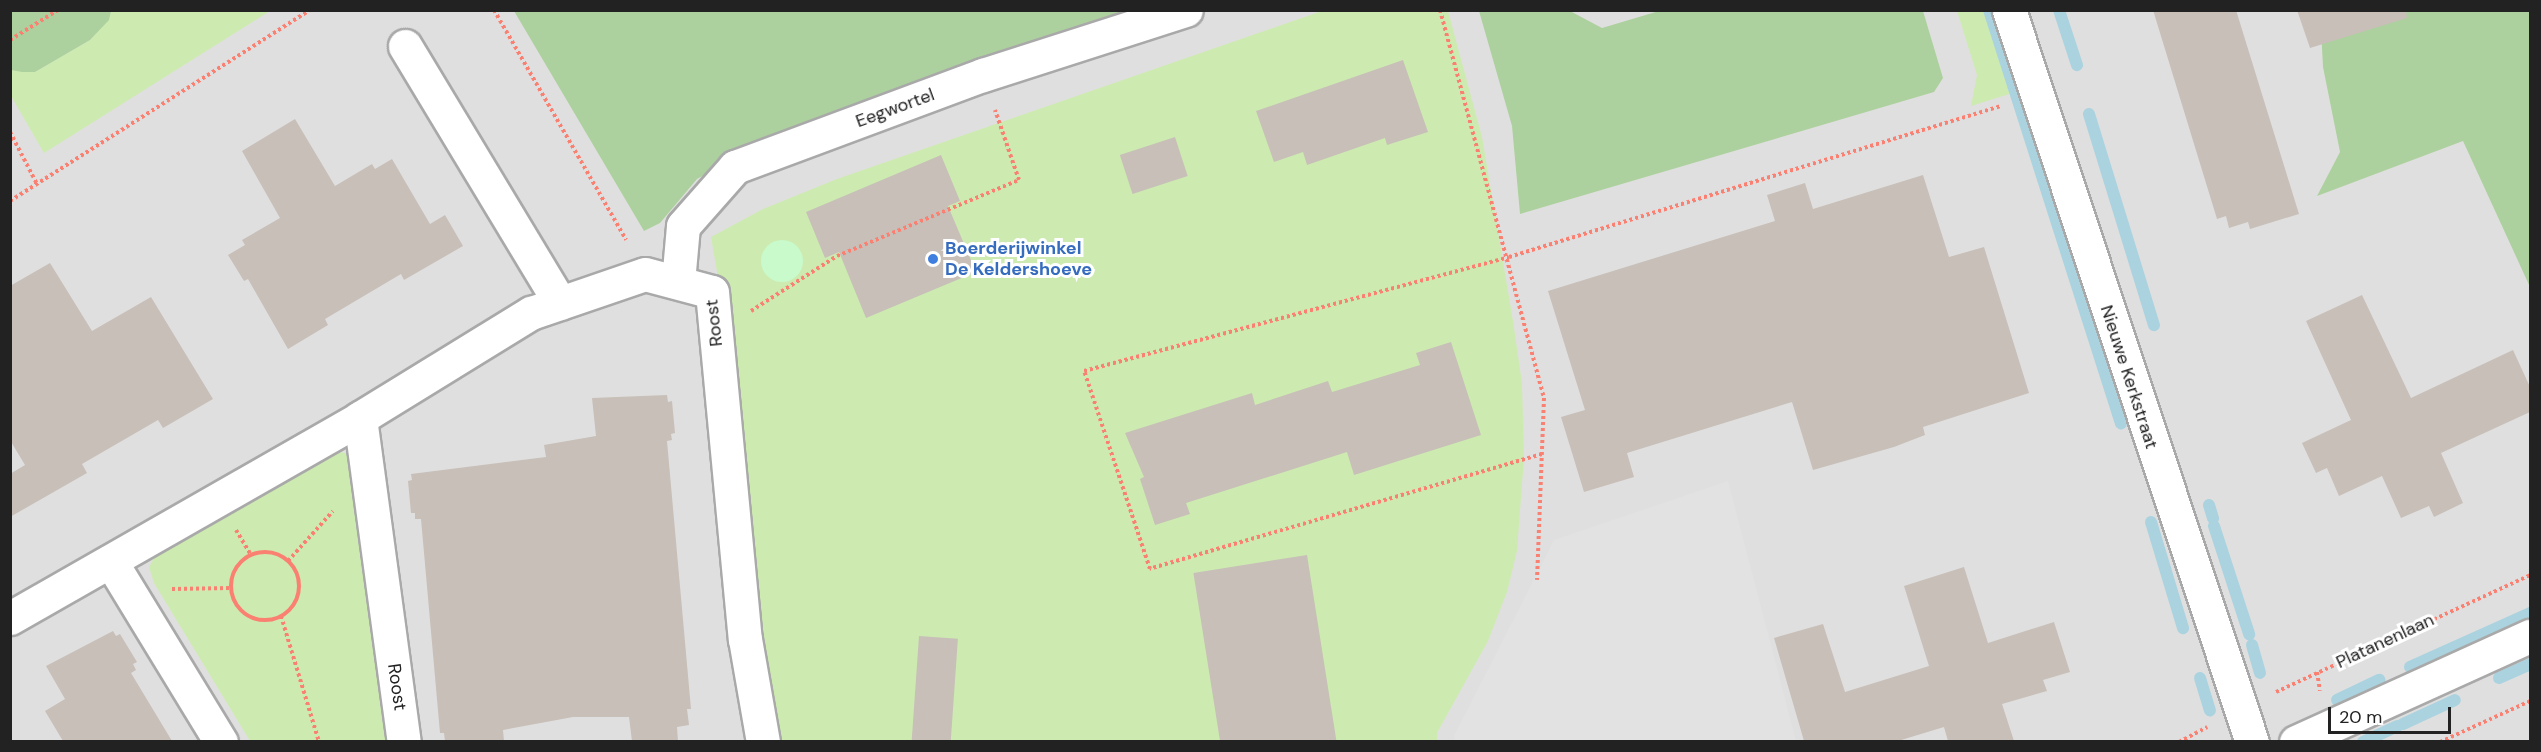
<!DOCTYPE html>
<html>
<head>
<meta charset="utf-8">
<style>
	body { margin:0 }
	#map { position:relative; width:2541px; height:752px; overflow:hidden; background:#f2efe9; font-family:"DM Sans",sans-serif }
	div>[style] { position:absolute }
	.residential>* { inset:0; background:#e0dfdf; transform-origin:0 0 }
	.grass>* { inset:0; background:#cdebb0 }
	.forest>* { inset:0; background:#add19e }
	.park>* { inset:0; background:#c8facc }
	.round { border-radius:50% }
	.parking>* { inset:0; background:#e2e2e2 }
	.stream>* { height:12px; margin:-6px; padding:0 6px; transform-origin:6px; border-radius:6px; background:#aad3df }
	.building>* { inset:0; background:#c7bfb8; transform-origin:0 0 }
	.path>* { height:4px; margin-top:-2px; transform-origin:0; background:repeating-linear-gradient(90deg,#fa8072 0 3px,transparent 0 6px) }
	.path>.ring { margin:-2px; padding:0; box-sizing:content-box; background:none; border:4px solid #fa8072; border-radius:50% }
	.roads { filter:drop-shadow(2px 0 #a9a9a9) drop-shadow(-2px 0 #a9a9a9) drop-shadow(0 2px #a9a9a9) drop-shadow(0 -2px #a9a9a9) }
	.minor>* { height:33px; margin:-16.5px; padding:0 16.5px; transform-origin:16.5px; border-radius:16.5px; background:#fff }
	.dots>* { width:16px; height:16px; translate:-50% -50%; box-sizing:border-box; border:3px solid #fff; border-radius:50% }
	span { translate:-50% -50%; white-space:nowrap; text-align:center; line-height:1.15; -webkit-text-stroke:6px #fff; paint-order:stroke }
	.street-label { font-size:18px; color:#222 }
	.shop-label { font-size:18px; color:#366cbe; font-weight:700 }
	.left { translate:0 -50%; text-align:left }
	.frame { position:absolute; inset:0; border:12px solid #222; pointer-events:none }
	.scale { position:absolute; left:2328px; top:707px; width:123px; height:27px; box-sizing:border-box; border:3px solid #222; border-top:0; padding-left:8px; font-size:18px; line-height:21px; white-space:nowrap; color:#222; -webkit-text-stroke:4px #fff; paint-order:stroke }
</style>
</head>
<body>
<div id="map">
	<div class="residential">
		<i style="left:11px;top:11px;width:2519px;height:730px"></i>
	</div>
	<div class="grass">
		<i style="clip-path:polygon(111px 11px,270px 11px,44px 153px,11px 96px,10px 70px,35px 72px,90px 40px,108px 20px)"></i>
		<i style="clip-path:polygon(1322px 11px,1448px 11px,1482px 137px,1513px 321px,1522px 383px,1524px 458px,1517px 551px,1507px 592px,1488px 641px,1437px 733px,1437px 741px,773px 741px,725px 318px,711px 237px,763px 209px,837px 179px)"></i>
		<i style="clip-path:polygon(1957px 11px,1997px 11px,2022px 90px,1971px 106px,1977px 75px)"></i>
		<i style="clip-path:polygon(325px 450px,345px 453px,357px 467px,386px 741px,250px 741px,154px 583px,149px 567px,160px 547px)"></i>
	</div>
	<div class="forest">
		<i style="clip-path:polygon(10px 11px,11px 10px,111px 11px,109px 20px,90px 40px,35px 72px,22px 72px,11px 70px)"></i>
		<i style="clip-path:polygon(514px 11px,1179px 11px,754px 147px,697px 179px,660px 223px,644px 231px)"></i>
		<i style="clip-path:polygon(1479px 11px,1570px 11px,1602px 28px,1659px 11px,1923px 11px,1943px 78px,1934px 92px,1520px 214px,1512px 126px)"></i>
		<i style="clip-path:polygon(2320px 11px,2530px 11px,2530px 287px,2463px 141px,2317px 196px,2340px 152px,2323px 67px)"></i>
	</div>
	<div class="park">
		<i class="round" style="left:761px;top:240px;width:42px;height:42px"></i>
	</div>
	<div class="parking">
		<i style="clip-path:polygon(1728px 481px,1796px 741px,1455px 741px,1454px 736px,1554px 540px)"></i>
	</div>
	<div class="stream">
		<i style="left:1989px;top:10px;width:434px;rotate:72.3deg"></i>
		<i style="left:2059px;top:10px;width:58px;rotate:71.9deg"></i>
		<i style="left:2089px;top:114px;width:221px;rotate:72.9deg"></i>
		<i style="left:2209px;top:505px;width:14px;rotate:73deg"></i>
		<i style="left:2151px;top:522px;width:111px;rotate:73.2deg"></i>
		<i style="left:2214px;top:526px;width:114px;rotate:72deg"></i>
		<i style="left:2252px;top:645px;width:29px;rotate:74deg"></i>
		<i style="left:2410px;top:667px;width:132px;rotate:-24.2deg"></i>
		<i style="left:2200px;top:678px;width:34px;rotate:73deg"></i>
		<i style="left:2499px;top:678px;width:34px;rotate:-24deg"></i>
		<i style="left:2337px;top:700px;width:47px;rotate:-25.5deg"></i>
		<i style="left:2403px;top:724px;width:57px;rotate:-24.8deg"></i>
		<i style="left:2363px;top:742px;width:38px;rotate:-25deg"></i>
	</div>
	<div class="building">
		<i style="clip-path:polygon(2153px 10px,2236px 10px,2299px 214px,2250px 229px,2248px 222px,2229px 228px,2226px 216px,2217px 219px)"></i>
		<i style="clip-path:polygon(2297px 10px,2406px 10px,2407px 18px,2310px 48px)"></i>
		<i style="clip-path:polygon(1403px 60px,1428px 132px,1387px 145px,1385px 138px,1307px 165px,1303px 152px,1274px 162px,1256px 111px)"></i>
		<i style="clip-path:polygon(295px 119px,335px 186px,372px 164px,375px 169px,392px 159px,430px 224px,445px 215px,463px 246px,404px 280px,401px 274px,325px 319px,328px 325px,288px 349px,248px 279px,244px 281px,228px 255px,245px 245px,242px 240px,280px 218px,242px 151px)"></i>
		<i style="left:1175px;top:137px;width:41px;height:58px;rotate:72deg"></i>
		<i style="clip-path:polygon(941px 155px,960px 201px,948px 206px,976px 272px,866px 318px,839px 252px,825px 258px,806px 212px)"></i>
		<i style="clip-path:polygon(1923px 175px,1949px 257px,1984px 247px,2029px 393px,1923px 427px,1925px 435px,1894px 447px,1813px 470px,1792px 402px,1627px 453px,1634px 477px,1584px 492px,1561px 417px,1585px 410px,1548px 291px,1775px 221px,1767px 195px,1805px 183px,1813px 209px)"></i>
		<i style="clip-path:polygon(50px 263px,92px 331px,151px 297px,213px 399px,163px 428px,158px 420px,82px 464px,87px 473px,10px 517px,10px 474px,25px 465px,10px 440px,10px 286px)"></i>
		<i style="clip-path:polygon(2362px 295px,2411px 398px,2513px 350px,2530px 387px,2530px 412px,2441px 453px,2463px 503px,2434px 517px,2429px 506px,2401px 518px,2382px 476px,2339px 496px,2327px 468px,2316px 473px,2302px 443px,2351px 420px,2306px 321px)"></i>
		<i style="clip-path:polygon(1451px 342px,1481px 435px,1354px 475px,1347px 452px,1186px 503px,1190px 514px,1155px 525px,1140px 479px,1144px 477px,1125px 433px,1252px 393px,1255px 405px,1328px 381px,1332px 392px,1420px 365px,1416px 353px)"></i>
		<i style="clip-path:polygon(667px 395px,668px 402px,672px 401px,675px 433px,671px 434px,672px 440px,667px 441px,691px 709px,687px 709px,689px 725px,677px 727px,678px 741px,632px 741px,629px 717px,573px 717px,503px 730px,504px 741px,445px 741px,444px 733px,440px 733px,421px 519px,415px 519px,415px 513px,411px 513px,408px 481px,412px 480px,411px 474px,546px 457px,544px 445px,596px 436px,592px 398px)"></i>
		<i style="left:1307px;top:555px;width:188px;height:115px;rotate:81deg"></i>
		<i style="clip-path:polygon(1964px 567px,1988px 643px,2054px 622px,2070px 672px,2043px 680px,2047px 691px,2002px 704px,2014px 741px,1948px 741px,1944px 727px,1898px 741px,1804px 741px,1774px 638px,1823px 624px,1845px 692px,1929px 666px,1904px 586px)"></i>
		<i style="clip-path:polygon(113px 631px,116px 636px,120px 634px,137px 662px,133px 664px,136px 670px,131px 673px,172px 741px,63px 741px,45px 711px,65px 699px,46px 666px)"></i>
		<i style="left:919px;top:636px;width:39px;height:105px;rotate:4deg"></i>
	</div>
	<div class="path">
		<i style="left:494px;top:10px;width:265px;rotate:60.1deg"></i>
		<i style="left:1440px;top:10px;width:402px;rotate:75deg"></i>
		<i style="left:1544px;top:398px;width:182px;rotate:92.2deg"></i>
		<i style="left:10px;top:40px;width:57px;rotate:-32deg"></i>
		<i style="left:10px;top:132px;width:59px;rotate:62.6deg"></i>
		<i style="left:10px;top:201px;width:356px;rotate:-32.5deg"></i>
		<i style="left:751px;top:311px;width:102px;rotate:-32.6deg"></i>
		<i style="left:837px;top:256px;width:197px;rotate:-22.7deg"></i>
		<i style="left:1019px;top:180px;width:74px;rotate:-108.9deg"></i>
		<i style="left:1542px;top:454px;width:409px;rotate:163.7deg"></i>
		<i style="left:1150px;top:569px;width:209px;rotate:-108.4deg"></i>
		<i style="left:1084px;top:371px;width:440px;rotate:-15deg"></i>
		<i style="left:1509px;top:257px;width:515px;rotate:-17.06deg"></i>
		<i style="left:236px;top:530px;width:29px;rotate:59deg"></i>
		<i class="ring" style="left:231px;top:552px;width:64px;height:64px"></i>
		<i style="left:288px;top:561px;width:67px;rotate:-48deg"></i>
		<i style="left:172px;top:589px;width:59px;rotate:-1deg"></i>
		<i style="left:281px;top:616px;width:132px;rotate:73.2deg"></i>
		<i style="left:2317px;top:672px;width:19px;rotate:81deg"></i>
		<i style="left:2276px;top:692px;width:280px;rotate:-24.7deg"></i>
		<i style="left:2179px;top:742px;width:32px;rotate:-28deg"></i>
		<i style="left:2440px;top:742px;width:99px;rotate:-24.5deg"></i>
	</div>
	<div class="roads">
		<div class="minor">
			<i style="left:2009px;top:10px;width:771px;rotate:71.64deg"></i>
			<i style="left:405px;top:46px;width:300px;rotate:58.9deg"></i>
			<i style="left:678px;top:282px;width:56px;rotate:-84.9deg"></i>
			<i style="left:683px;top:226px;width:79px;rotate:-48.6deg"></i>
			<i style="left:735px;top:167px;width:265px;rotate:-20.4deg"></i>
			<i style="left:983px;top:75px;width:213px;rotate:-17.8deg"></i>
			<i style="left:360px;top:418px;width:327px;rotate:82.3deg"></i>
			<i style="left:111px;top:562px;width:211px;rotate:58.6deg"></i>
			<i style="left:10px;top:618px;width:403px;rotate:-29.7deg"></i>
			<i style="left:360px;top:418px;width:201px;rotate:-31.6deg"></i>
			<i style="left:531px;top:313px;width:120px;rotate:-18.9deg"></i>
			<i style="left:645px;top:274px;width:69px;rotate:15deg"></i>
			<i style="left:712px;top:292px;width:349px;rotate:84.6deg"></i>
			<i style="left:745px;top:639px;width:105px;rotate:80.1deg"></i>
			<i style="left:2296px;top:742px;width:257px;rotate:-24.4deg"></i>
		</div>
	</div>
	<div class="dots">
		<i style="left:933px;top:259px;background:#3f7fe0"></i>
	</div>
	<div class="street-label">
		<span style="left:895px;top:108px;rotate:-20deg">Eegwortel</span>
		<span style="left:714px;top:323px;rotate:-96deg">Roost</span>
		<span style="left:2129px;top:377px;rotate:72deg">Nieuwe Kerkstraat</span>
		<span style="left:2385px;top:641px;rotate:-25deg">Platanenlaan</span>
		<span style="left:397px;top:687px;rotate:82deg">Roost</span>
	</div>
	<div class="shop-label">
		<span class="left" style="left:945px;top:259px">Boerderijwinkel<br>De Keldershoeve</span>
	</div>
	<div class="frame"></div>
	<div class="scale">20 m</div>
</div>
</body>
</html>
